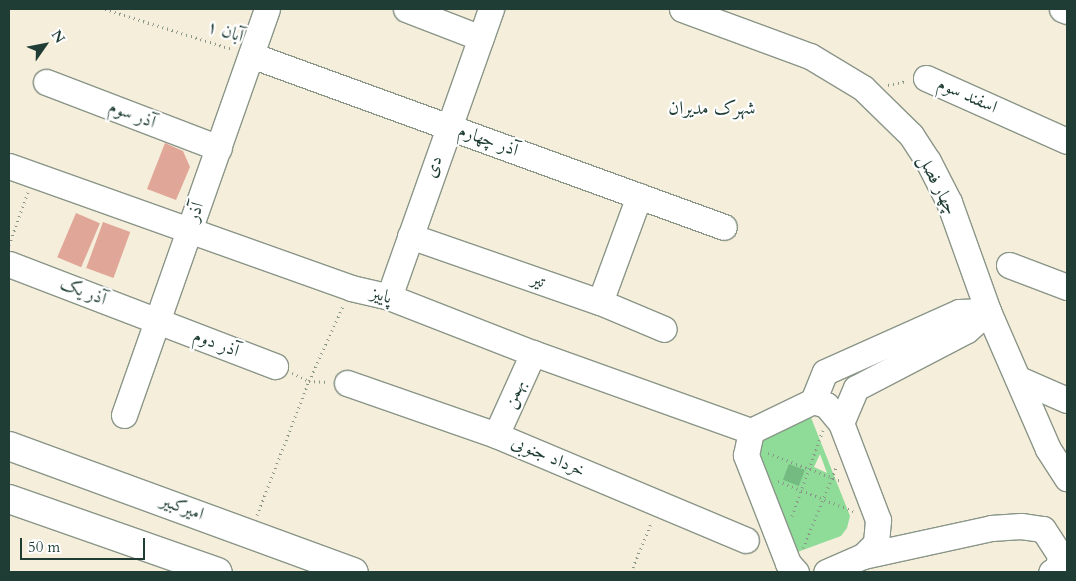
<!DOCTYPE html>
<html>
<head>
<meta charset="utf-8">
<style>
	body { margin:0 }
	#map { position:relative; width:1076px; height:581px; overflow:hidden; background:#f5eedb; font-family:Cardo,Amiri,serif }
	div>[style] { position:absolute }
	.green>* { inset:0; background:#8fdb98 }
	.forest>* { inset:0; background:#73bb80; transform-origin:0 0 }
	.building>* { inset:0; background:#e0a798; transform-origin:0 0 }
	.path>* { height:3px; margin-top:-1.5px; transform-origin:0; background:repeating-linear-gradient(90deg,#8a9688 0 1px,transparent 0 5px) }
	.roads { filter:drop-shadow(1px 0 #8a9688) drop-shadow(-1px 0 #8a9688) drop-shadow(0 1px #8a9688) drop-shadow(0 -1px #8a9688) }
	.minor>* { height:25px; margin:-12.5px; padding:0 12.5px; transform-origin:12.5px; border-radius:12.5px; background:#fff }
	.major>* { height:28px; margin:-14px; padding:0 14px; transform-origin:14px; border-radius:14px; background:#fff }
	span { translate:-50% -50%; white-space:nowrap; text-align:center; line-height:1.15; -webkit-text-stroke:4.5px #fff; paint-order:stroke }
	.street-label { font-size:18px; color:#1f3d34 }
	.neighbourhood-label { font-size:19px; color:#1f3d34 }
	.frame { position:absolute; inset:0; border:10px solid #1f3d34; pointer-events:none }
	.north { position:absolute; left:20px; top:20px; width:50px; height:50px; -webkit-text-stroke:4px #fff; paint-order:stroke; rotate:57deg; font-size:14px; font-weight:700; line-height:20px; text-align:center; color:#1f3d34 }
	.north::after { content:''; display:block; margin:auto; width:18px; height:22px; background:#1f3d34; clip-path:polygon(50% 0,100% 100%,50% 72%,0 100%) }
	.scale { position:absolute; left:20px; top:538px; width:125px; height:22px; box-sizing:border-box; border:2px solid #1f3d34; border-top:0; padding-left:6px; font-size:15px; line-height:18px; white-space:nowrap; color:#1f3d34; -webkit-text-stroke:4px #fff; paint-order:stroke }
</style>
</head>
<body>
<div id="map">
	<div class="green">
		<i style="clip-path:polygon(evenodd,810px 415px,850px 516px,847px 528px,841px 536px,792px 554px,741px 431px,810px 415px,820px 454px,827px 473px,814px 467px,820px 454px)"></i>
	</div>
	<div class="forest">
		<i style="left:789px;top:464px;width:17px;height:17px;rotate:21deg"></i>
	</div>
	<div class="building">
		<i style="clip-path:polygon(165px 143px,183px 151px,190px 167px,176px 200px,147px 189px)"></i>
		<i style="left:76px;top:213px;width:26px;height:48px;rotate:23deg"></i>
		<i style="left:103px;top:222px;width:29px;height:49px;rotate:20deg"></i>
	</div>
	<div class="path">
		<i style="left:105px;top:9px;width:133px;rotate:17.5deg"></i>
		<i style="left:888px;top:85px;width:19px;rotate:-12deg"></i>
		<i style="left:9px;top:245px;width:56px;rotate:-70.3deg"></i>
		<i style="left:292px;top:373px;width:19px;rotate:25deg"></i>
		<i style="left:309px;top:381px;width:20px;rotate:3deg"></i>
		<i style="left:768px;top:453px;width:78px;rotate:21deg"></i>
		<i style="left:778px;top:481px;width:81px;rotate:21.8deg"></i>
		<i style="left:257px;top:515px;width:144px;rotate:-68.8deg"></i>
		<i style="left:309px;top:381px;width:82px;rotate:-65.6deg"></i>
		<i style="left:792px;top:516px;width:91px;rotate:-70.2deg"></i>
		<i style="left:803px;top:548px;width:87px;rotate:-67.6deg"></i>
		<i style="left:631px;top:572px;width:55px;rotate:-67.6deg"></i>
	</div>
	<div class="roads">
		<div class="minor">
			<i style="left:406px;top:9px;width:80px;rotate:21.1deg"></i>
			<i style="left:682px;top:9px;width:136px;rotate:20.2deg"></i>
			<i style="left:810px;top:56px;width:62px;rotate:31.1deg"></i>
			<i style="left:863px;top:88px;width:67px;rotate:44.4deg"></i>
			<i style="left:911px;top:135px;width:31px;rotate:57deg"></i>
			<i style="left:928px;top:161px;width:46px;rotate:62.9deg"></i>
			<i style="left:949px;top:202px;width:116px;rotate:70.3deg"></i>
			<i style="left:988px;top:311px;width:150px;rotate:66.5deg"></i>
			<i style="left:1048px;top:449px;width:35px;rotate:57deg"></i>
			<i style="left:1062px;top:9px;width:5px;rotate:22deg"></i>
			<i style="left:251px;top:55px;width:503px;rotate:19.98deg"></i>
			<i style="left:926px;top:78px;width:154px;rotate:24.1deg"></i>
			<i style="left:46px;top:82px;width:185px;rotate:20.9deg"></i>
			<i style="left:9px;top:166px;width:363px;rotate:19.6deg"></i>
			<i style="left:351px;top:288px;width:39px;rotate:13deg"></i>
			<i style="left:389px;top:297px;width:155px;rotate:21.3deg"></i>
			<i style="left:533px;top:353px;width:232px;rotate:19.7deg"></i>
			<i style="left:410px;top:236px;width:201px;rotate:19.2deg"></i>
			<i style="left:600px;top:302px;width:69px;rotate:22.9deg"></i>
			<i style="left:9px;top:264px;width:285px;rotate:21deg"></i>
			<i style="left:1009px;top:265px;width:62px;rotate:20.8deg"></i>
			<i style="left:389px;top:297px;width:306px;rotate:-70.5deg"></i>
			<i style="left:600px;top:302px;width:113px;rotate:-69.8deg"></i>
			<i style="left:1021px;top:380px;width:50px;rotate:23.5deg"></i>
			<i style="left:347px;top:383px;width:158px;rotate:19.2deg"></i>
			<i style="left:496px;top:435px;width:271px;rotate:22.8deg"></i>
			<i style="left:813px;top:401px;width:31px;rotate:-68deg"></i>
			<i style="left:825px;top:372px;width:147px;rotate:-24.1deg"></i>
			<i style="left:959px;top:312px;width:29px;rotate:-2deg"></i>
			<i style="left:124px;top:415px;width:430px;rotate:-70.6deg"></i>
			<i style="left:841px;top:423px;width:38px;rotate:-67deg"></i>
			<i style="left:856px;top:388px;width:125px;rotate:-27.6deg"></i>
			<i style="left:967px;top:330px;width:28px;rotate:-42deg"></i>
			<i style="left:496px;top:435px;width:90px;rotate:-65.7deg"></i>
			<i style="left:863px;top:556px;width:131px;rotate:-12.3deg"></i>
			<i style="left:991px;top:528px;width:30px;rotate:-4deg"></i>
			<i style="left:1021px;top:526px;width:22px;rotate:8deg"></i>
			<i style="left:1043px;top:529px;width:33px;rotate:57deg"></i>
			<i style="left:1061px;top:557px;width:14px;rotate:111deg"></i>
			<i style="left:1056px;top:570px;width:5px;rotate:158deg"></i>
			<i style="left:796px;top:572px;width:12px;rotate:-132deg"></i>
			<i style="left:788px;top:563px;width:116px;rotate:-111.3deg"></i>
			<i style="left:746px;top:455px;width:25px;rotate:-78deg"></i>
			<i style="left:751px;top:431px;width:69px;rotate:-25.8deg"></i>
			<i style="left:813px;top:401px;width:14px;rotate:17deg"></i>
			<i style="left:826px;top:405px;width:23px;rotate:50deg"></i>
			<i style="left:841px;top:423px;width:104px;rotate:69.1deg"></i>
			<i style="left:878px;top:520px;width:23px;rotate:95deg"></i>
			<i style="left:876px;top:543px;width:18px;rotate:135deg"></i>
			<i style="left:863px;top:556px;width:40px;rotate:156.6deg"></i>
		</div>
		<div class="major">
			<i style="left:9px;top:446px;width:367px;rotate:20.1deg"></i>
			<i style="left:9px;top:499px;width:221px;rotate:19.3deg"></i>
		</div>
	</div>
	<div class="street-label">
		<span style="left:225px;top:32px;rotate:17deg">آبان ۱</span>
		<span style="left:967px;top:96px;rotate:24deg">اسفند سوم</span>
		<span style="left:132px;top:115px;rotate:21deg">آذر سوم</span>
		<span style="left:488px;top:141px;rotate:20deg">آذر چهارم</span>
		<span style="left:434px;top:167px;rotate:-71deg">دی</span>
		<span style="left:937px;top:185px;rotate:63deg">چهار فصل</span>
		<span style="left:196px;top:212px;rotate:-71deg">آذر</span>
		<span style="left:538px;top:281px;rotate:19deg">تیر</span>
		<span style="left:83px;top:292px;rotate:21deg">آذر یک</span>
		<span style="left:381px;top:296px;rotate:16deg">پاییز</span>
		<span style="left:216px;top:344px;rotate:21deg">آذر دوم</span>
		<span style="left:515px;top:394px;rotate:-66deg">بهمن</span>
		<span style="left:548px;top:457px;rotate:23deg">خرداد جنوبی</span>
		<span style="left:182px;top:508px;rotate:20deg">امیرکبیر</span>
	</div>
	<div class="neighbourhood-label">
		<span style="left:712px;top:109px">شهرک مدیران</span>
	</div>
	<div class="frame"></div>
	<div class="north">N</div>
	<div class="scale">50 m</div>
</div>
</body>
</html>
